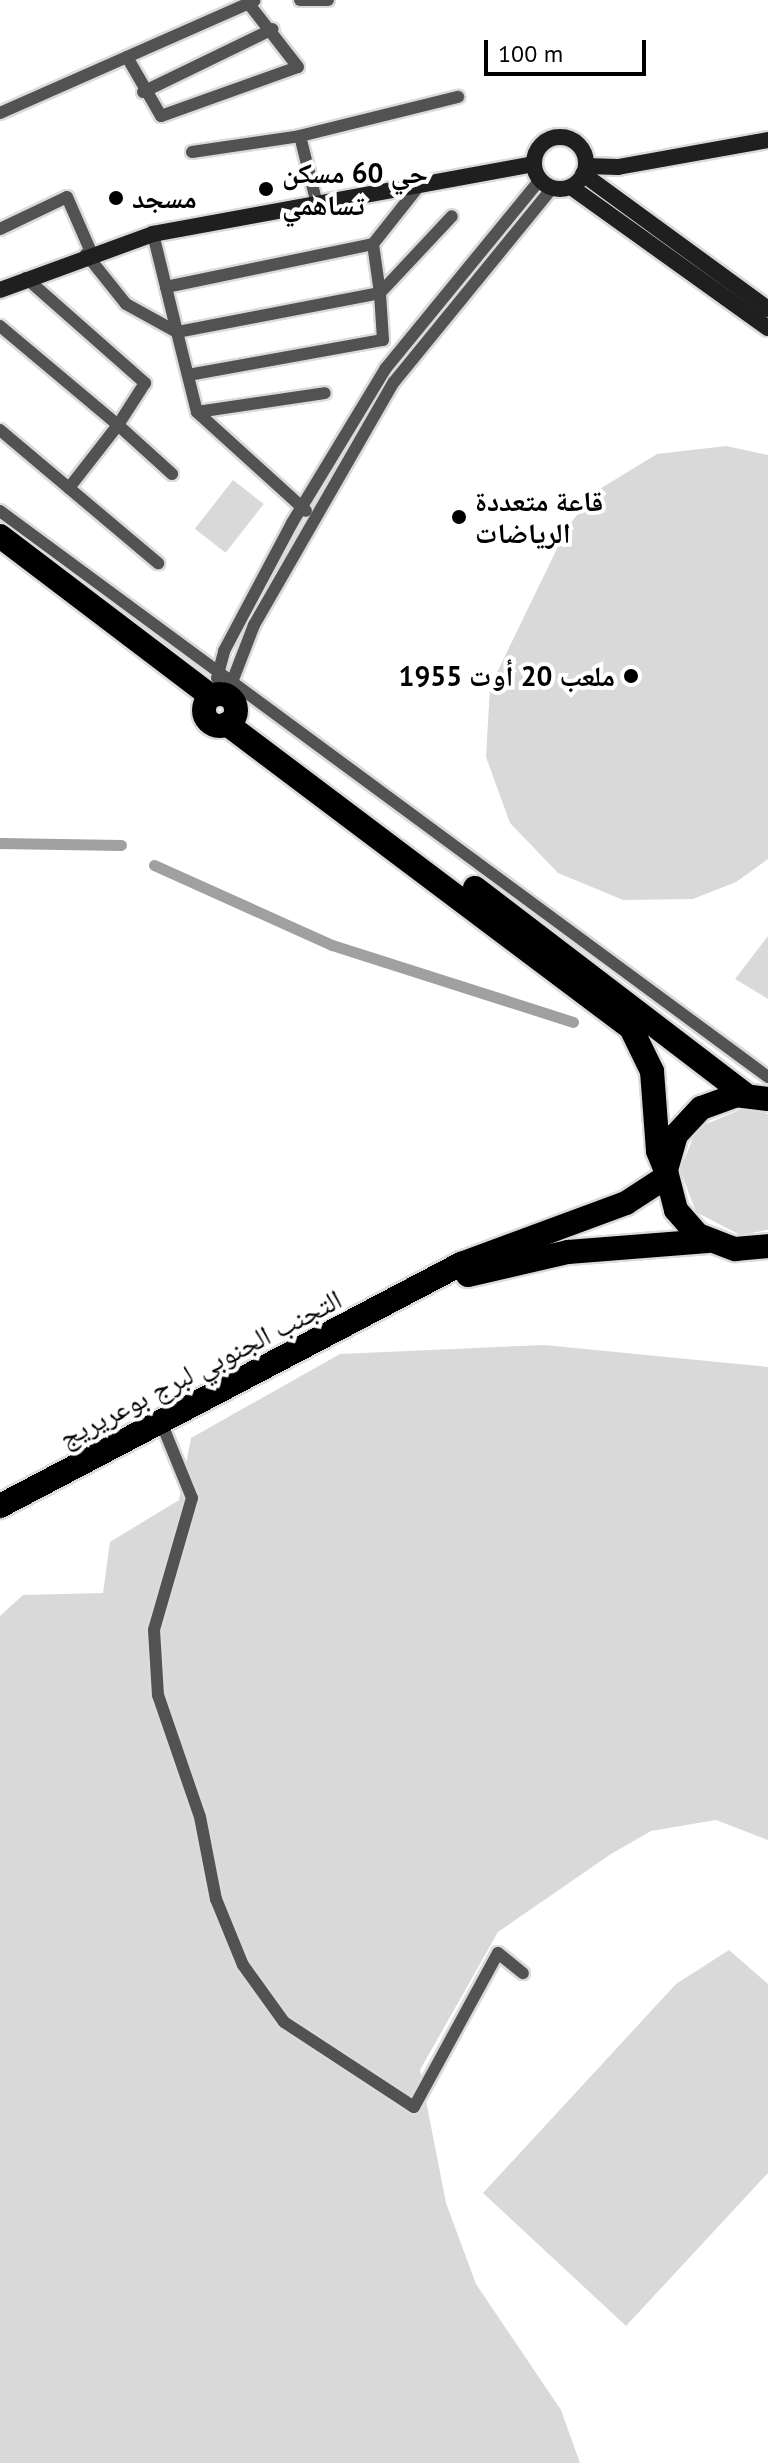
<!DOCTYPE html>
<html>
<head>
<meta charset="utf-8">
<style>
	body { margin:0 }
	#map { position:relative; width:768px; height:2463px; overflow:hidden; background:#fff; font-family:"PT Sans","Noto Naskh Arabic",sans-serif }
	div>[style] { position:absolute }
	.green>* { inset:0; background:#d9d9d9; transform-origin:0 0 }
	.canal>* { height:11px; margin:-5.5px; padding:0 5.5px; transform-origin:5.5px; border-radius:5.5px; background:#a0a0a0 }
	.roads { filter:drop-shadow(2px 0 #dbdbdb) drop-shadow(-2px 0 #dbdbdb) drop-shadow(0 2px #dbdbdb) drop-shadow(0 -2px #dbdbdb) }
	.street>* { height:12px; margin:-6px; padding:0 6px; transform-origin:6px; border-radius:6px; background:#525252 }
	.secondary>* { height:16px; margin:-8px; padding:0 8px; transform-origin:8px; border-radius:8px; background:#1f1f1f }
	.secondary>.ring { margin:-8px; padding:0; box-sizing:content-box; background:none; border:16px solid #1f1f1f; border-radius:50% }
	.highway>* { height:24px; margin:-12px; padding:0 12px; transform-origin:12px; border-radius:12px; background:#000 }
	.highway>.ring { margin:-12px; padding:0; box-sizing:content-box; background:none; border:24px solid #000; border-radius:50% }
	.dots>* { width:22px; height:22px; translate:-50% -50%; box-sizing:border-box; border:4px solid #fff; border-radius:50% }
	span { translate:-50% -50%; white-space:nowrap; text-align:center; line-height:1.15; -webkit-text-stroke:8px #fff; paint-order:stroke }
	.poi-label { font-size:28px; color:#000; font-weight:700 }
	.left { translate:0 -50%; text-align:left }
	.right { translate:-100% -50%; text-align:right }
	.street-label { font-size:28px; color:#000 }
	.scale { position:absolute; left:484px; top:40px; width:162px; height:36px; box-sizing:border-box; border:4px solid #000; border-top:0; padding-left:10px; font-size:24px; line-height:28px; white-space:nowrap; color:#000; -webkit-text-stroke:6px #fff; paint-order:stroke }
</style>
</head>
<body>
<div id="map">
	<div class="green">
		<i style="clip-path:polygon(726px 446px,768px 455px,768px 859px,736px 882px,693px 899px,623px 900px,558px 873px,510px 823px,486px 757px,490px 687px,568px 526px,598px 490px,657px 454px)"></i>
		<i style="left:233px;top:480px;width:39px;height:62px;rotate:38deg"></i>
		<i style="clip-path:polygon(768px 936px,768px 999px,735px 979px)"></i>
		<i style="clip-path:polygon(744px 1108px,768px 1114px,768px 1230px,740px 1235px,696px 1212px,680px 1170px,697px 1128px)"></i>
		<i style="clip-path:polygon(544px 1345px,768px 1367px,768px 1840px,716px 1820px,651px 1831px,611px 1854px,498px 1932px,420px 2070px,446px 2203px,476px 2284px,561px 2410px,580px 2463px,0 2463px,0 1616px,23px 1595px,103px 1593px,110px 1542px,179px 1500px,191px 1438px,340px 1354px)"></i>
		<i style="clip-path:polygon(729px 1950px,768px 1984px,768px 2173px,626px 2326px,483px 2193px,676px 1984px)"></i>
	</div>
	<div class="canal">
		<i style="left:0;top:843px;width:121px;rotate:0.9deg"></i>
		<i style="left:154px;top:865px;width:195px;rotate:24.2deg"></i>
		<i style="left:332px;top:945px;width:253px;rotate:17.7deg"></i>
	</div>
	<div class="roads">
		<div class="street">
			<i style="left:300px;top:0;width:28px"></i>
			<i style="left:127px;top:57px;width:68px;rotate:60deg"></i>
			<i style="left:161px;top:116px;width:145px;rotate:-19.7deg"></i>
			<i style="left:298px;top:67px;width:80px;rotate:-127.9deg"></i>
			<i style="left:143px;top:92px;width:144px;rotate:-25.9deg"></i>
			<i style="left:0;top:113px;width:278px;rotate:-23.8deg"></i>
			<i style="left:300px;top:136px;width:70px;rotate:76deg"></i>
			<i style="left:192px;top:152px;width:109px;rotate:-8.4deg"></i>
			<i style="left:300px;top:136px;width:163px;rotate:-13.9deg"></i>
			<i style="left:0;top:229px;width:74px;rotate:-25.5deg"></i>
			<i style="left:67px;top:197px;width:60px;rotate:66.4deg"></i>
			<i style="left:153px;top:234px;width:55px;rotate:76.2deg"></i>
			<i style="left:373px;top:244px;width:74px;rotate:-51.6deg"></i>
			<i style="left:86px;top:254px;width:64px;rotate:51.3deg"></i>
			<i style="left:126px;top:304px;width:58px;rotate:28.8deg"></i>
			<i style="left:177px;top:332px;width:82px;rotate:76deg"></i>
			<i style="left:197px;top:412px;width:147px;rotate:42.2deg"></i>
			<i style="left:26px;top:278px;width:159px;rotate:41.4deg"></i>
			<i style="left:145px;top:383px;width:50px;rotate:122.7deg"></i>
			<i style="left:118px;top:425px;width:73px;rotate:42.2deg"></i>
			<i style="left:380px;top:293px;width:105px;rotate:-46.9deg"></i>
			<i style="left:0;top:326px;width:154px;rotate:40deg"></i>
			<i style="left:118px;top:425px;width:80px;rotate:127.9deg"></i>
			<i style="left:188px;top:375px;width:198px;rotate:-10.2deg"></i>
			<i style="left:383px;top:340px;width:47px;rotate:-93.7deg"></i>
			<i style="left:380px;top:293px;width:207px;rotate:169.1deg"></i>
			<i style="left:177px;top:332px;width:46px;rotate:-103.7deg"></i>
			<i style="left:166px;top:287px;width:211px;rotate:-11.7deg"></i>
			<i style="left:373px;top:244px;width:49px;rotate:81.9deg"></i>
			<i style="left:197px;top:412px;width:129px;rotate:-8.4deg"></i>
			<i style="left:0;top:430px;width:207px;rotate:40.1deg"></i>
			<i style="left:0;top:511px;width:954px;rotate:36.39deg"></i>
			<i style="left:217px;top:678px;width:28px;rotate:-75deg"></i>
			<i style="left:224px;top:651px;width:145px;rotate:-62deg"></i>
			<i style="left:292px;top:523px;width:181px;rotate:-58.8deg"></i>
			<i style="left:386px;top:368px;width:243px;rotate:-50.7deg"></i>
			<i style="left:227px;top:695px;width:75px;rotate:-68.9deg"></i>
			<i style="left:254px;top:625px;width:280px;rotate:-60.1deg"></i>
			<i style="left:394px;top:382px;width:250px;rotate:-50.8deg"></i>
			<i style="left:161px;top:1422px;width:82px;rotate:67.8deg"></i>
			<i style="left:192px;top:1498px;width:137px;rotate:106.1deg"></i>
			<i style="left:154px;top:1630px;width:65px;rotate:86.5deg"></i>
			<i style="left:158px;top:1695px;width:129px;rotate:71deg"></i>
			<i style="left:200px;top:1817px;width:84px;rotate:79deg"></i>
			<i style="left:216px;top:1899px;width:71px;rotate:67.8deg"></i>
			<i style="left:243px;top:1965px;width:70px;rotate:54.3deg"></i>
			<i style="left:284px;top:2022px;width:155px;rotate:33.2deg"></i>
			<i style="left:414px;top:2107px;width:175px;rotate:-61.4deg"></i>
			<i style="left:498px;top:1953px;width:32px;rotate:39deg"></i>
		</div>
		<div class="secondary">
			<i class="ring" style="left:534px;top:137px;width:36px;height:36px"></i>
			<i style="left:586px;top:166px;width:32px;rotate:2deg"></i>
			<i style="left:618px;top:167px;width:152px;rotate:-10.2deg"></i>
			<i style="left:583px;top:174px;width:229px;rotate:36.1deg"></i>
			<i style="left:571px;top:187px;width:242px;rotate:35.6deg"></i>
			<i style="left:0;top:290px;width:163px;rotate:-20.1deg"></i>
			<i style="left:153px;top:234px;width:387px;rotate:-10.4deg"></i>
		</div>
		<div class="highway">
			<i style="left:0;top:536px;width:265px;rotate:37.2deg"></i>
			<i class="ring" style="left:204px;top:694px;width:8px;height:8px"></i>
			<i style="left:227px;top:724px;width:506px;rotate:36.96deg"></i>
			<i style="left:631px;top:1028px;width:48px;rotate:64deg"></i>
			<i style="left:652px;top:1071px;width:80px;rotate:85.7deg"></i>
			<i style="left:658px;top:1151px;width:22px;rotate:68deg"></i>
			<i style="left:475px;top:888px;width:341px;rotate:37.4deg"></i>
			<i style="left:768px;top:1099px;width:31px;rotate:-173deg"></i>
			<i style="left:737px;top:1095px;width:38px;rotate:160deg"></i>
			<i style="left:701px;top:1108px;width:37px;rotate:133deg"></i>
			<i style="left:676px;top:1135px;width:37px;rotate:106deg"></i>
			<i style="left:666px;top:1171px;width:40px;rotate:75.6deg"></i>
			<i style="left:676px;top:1210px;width:33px;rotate:49deg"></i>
			<i style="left:698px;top:1235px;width:40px;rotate:21deg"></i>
			<i style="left:735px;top:1249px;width:33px;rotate:-5deg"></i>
			<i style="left:468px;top:1275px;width:103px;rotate:-13deg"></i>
			<i style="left:568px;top:1252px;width:140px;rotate:-4.5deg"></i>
			<i style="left:0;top:1506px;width:521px;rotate:-27.7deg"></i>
			<i style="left:461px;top:1264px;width:176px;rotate:-20.3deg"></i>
			<i style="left:626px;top:1203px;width:48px;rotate:-33deg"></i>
		</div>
	</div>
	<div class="dots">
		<i style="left:266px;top:189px;background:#000"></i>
		<i style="left:116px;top:198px;background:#000"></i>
		<i style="left:459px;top:517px;background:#000"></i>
		<i style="left:631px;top:676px;background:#000"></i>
	</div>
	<div class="poi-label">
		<span class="left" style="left:282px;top:189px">حي 60 مسكن<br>تساهمي</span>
		<span class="left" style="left:132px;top:198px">مسجد</span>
		<span class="left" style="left:475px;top:517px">قاعة متعددة<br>الرياضات</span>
		<span class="right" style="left:615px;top:676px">ملعب 20 أوت 1955</span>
	</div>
	<div class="street-label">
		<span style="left:200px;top:1368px;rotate:-27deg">التجنب الجنوبي لبرج بوعريريج</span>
	</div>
	<div class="scale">100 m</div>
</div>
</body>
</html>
